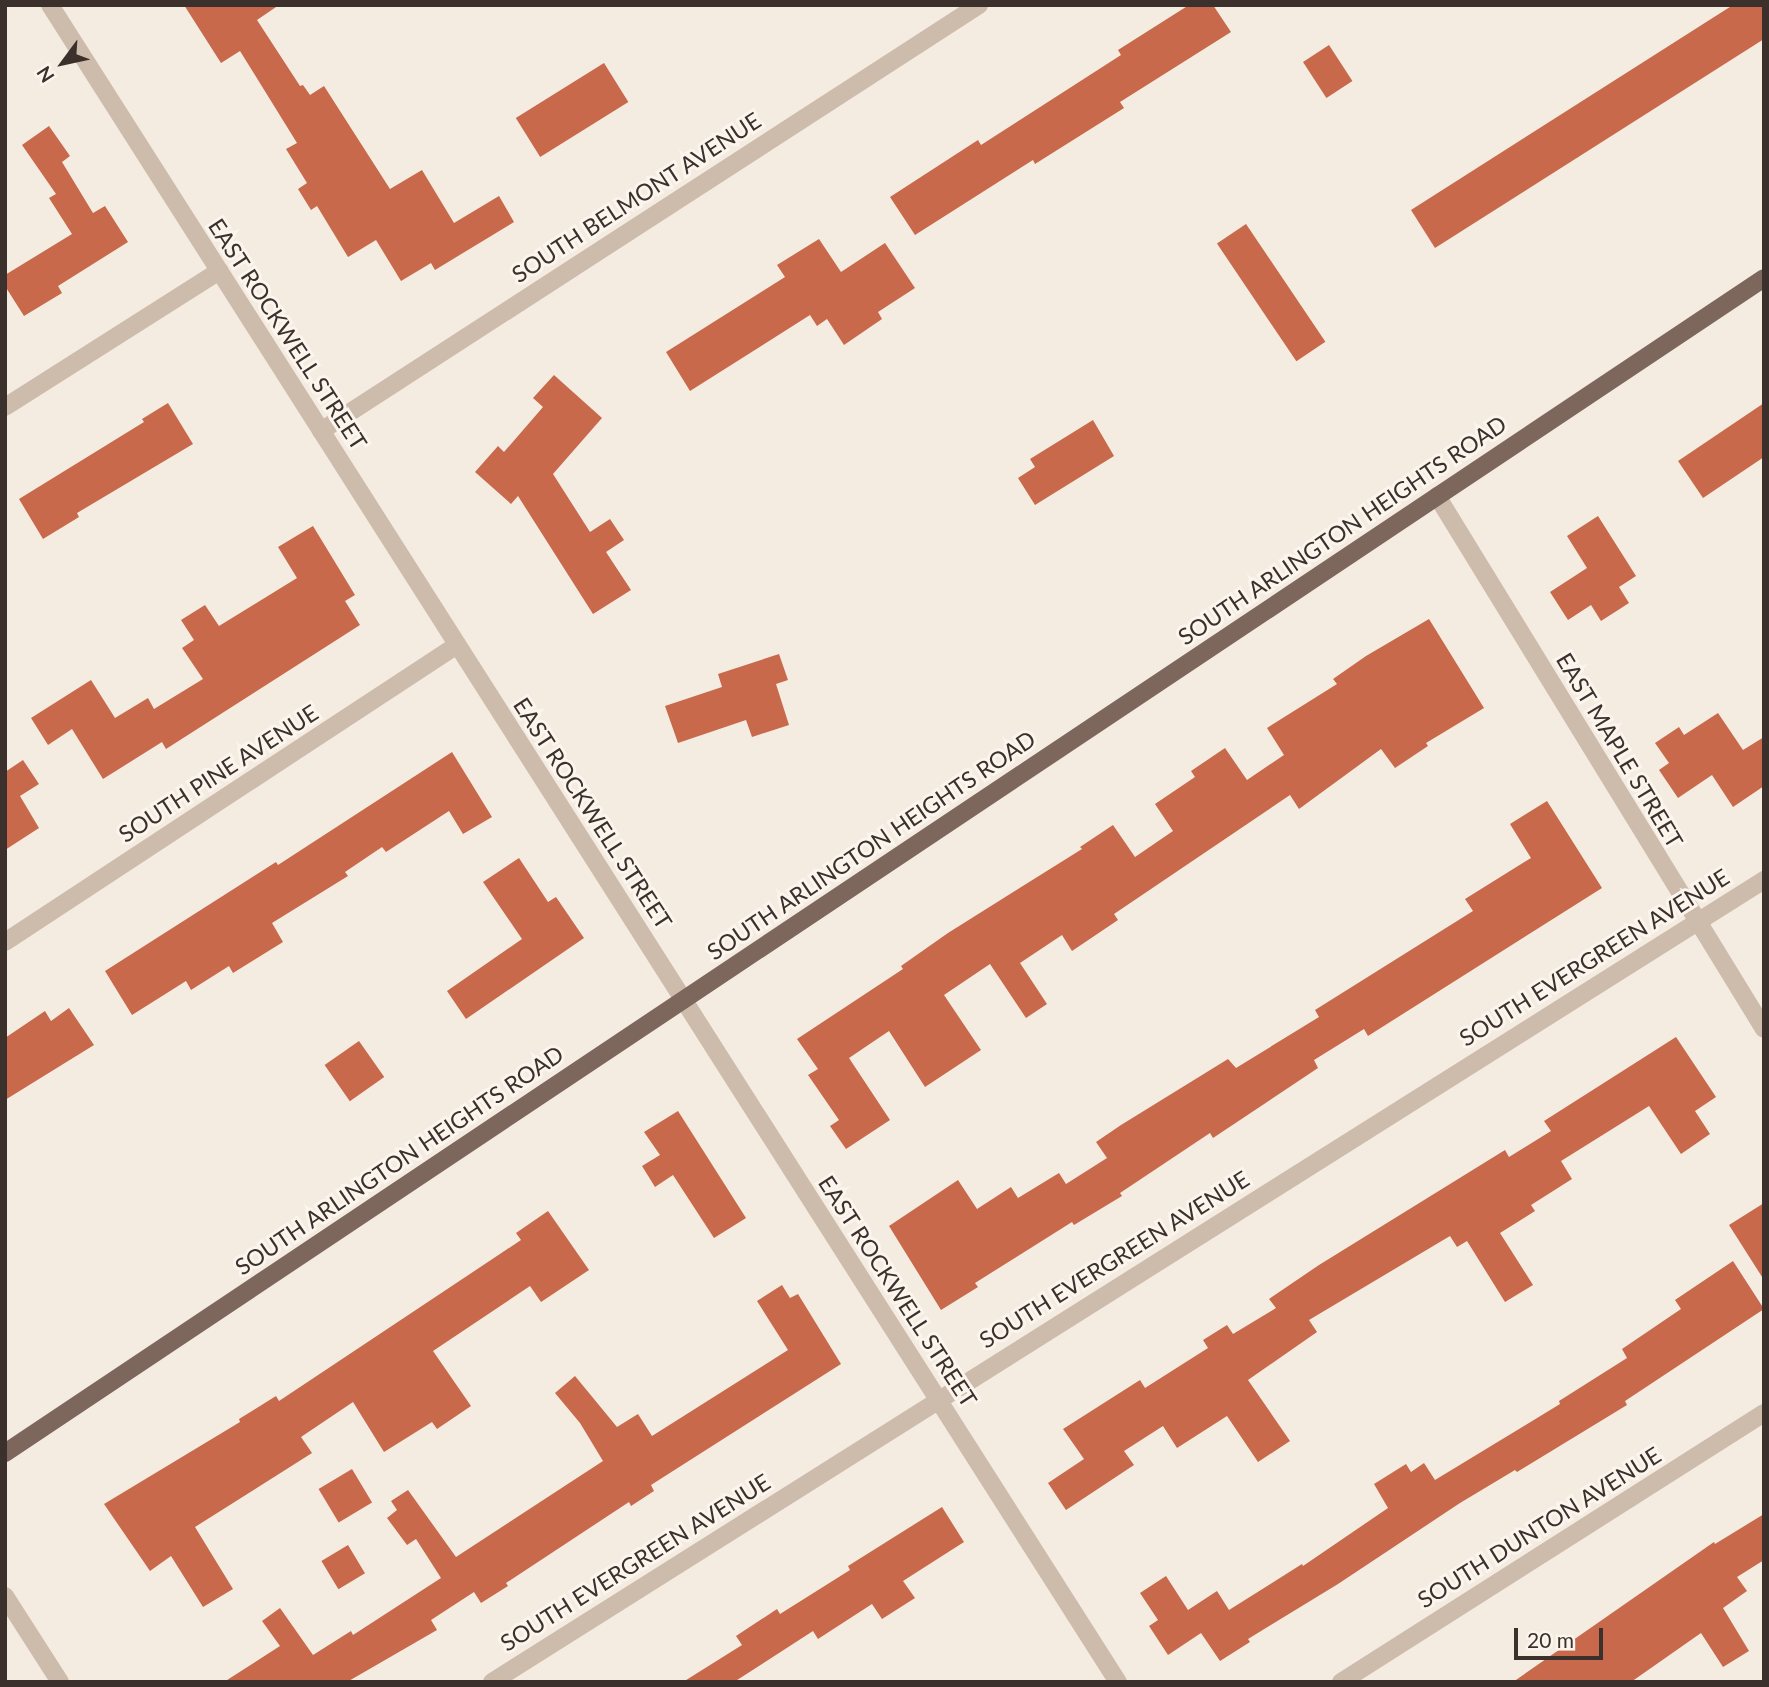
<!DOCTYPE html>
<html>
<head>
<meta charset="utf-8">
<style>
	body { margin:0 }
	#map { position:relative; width:1769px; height:1687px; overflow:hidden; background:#f4ebe1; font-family:Lato,sans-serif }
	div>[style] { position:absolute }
	.building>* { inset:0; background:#c8694b; transform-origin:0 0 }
	.minor>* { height:18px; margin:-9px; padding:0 9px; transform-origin:9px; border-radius:9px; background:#cdbbac }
	.major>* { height:18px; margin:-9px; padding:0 9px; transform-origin:9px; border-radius:9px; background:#7d675c }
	span { translate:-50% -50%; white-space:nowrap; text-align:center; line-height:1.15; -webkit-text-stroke:6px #fbf5ee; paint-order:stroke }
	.street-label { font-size:23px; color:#3b302b }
	.frame { position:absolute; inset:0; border:7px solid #3b302b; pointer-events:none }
	.north { position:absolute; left:28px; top:28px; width:70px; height:70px; -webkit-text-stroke:5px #fbf5ee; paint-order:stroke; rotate:237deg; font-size:19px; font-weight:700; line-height:28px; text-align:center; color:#3b302b }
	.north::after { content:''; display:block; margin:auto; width:24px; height:32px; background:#3b302b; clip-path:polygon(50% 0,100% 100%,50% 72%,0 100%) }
	.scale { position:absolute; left:1514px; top:1628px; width:89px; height:32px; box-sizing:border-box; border:4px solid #3b302b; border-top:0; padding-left:9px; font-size:21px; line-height:24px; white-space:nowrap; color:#3b302b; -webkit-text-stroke:5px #fbf5ee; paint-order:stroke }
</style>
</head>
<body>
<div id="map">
	<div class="building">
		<i style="clip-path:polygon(184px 5px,279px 5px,257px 20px,300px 86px,303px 85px,310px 95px,324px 86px,390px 189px,422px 170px,454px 223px,499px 196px,514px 222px,435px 270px,431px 263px,401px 281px,376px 240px,348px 257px,317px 206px,311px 210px,298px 189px,307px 183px,286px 149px,297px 143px,240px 51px,221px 63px)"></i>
		<i style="clip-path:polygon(1189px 5px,1213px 5px,1231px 32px,1120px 102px,1124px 108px,1035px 164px,1033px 160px,915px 235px,890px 197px,978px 140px,981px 145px,1121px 55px,1118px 50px)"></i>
		<i style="clip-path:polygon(1733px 5px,1764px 5px,1764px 39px,1435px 248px,1411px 210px)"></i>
		<i style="left:1329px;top:45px;width:43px;height:31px;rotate:57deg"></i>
		<i style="left:604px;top:63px;width:46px;height:104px;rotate:58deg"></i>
		<i style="clip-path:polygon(49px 126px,70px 156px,62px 162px,93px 213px,105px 206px,128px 242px,58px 286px,62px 293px,24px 316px,5px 286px,5px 275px,72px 234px,49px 198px,56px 194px,22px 145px)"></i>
		<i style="left:1246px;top:224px;width:142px;height:35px;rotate:56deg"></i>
		<i style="clip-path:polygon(819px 239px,841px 272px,885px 243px,915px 288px,878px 312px,882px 319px,844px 345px,827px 319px,817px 326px,810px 315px,690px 391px,666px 352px,785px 277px,777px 265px)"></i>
		<i style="clip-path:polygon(554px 375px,602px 418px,553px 474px,590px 532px,610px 519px,624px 540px,606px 552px,631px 590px,593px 614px,518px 496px,511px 504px,475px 472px,498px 446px,504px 452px,543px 407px,533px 398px)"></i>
		<i style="clip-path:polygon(168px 403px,193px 444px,77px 513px,79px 517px,43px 539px,19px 499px,144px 422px,142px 419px)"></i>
		<i style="clip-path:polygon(1764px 403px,1764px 457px,1703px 498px,1678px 461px)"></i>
		<i style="clip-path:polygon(1093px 420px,1114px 456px,1035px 505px,1018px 478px,1035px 467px,1030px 459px)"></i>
		<i style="clip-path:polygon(1598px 516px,1636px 576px,1619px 587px,1629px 603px,1601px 621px,1591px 605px,1568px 620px,1550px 592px,1587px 568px,1567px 536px)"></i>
		<i style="clip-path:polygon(313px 526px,355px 595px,345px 601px,360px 625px,166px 749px,162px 742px,103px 779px,72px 729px,48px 745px,31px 718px,91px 680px,115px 718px,148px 698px,154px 709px,203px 679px,182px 648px,194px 640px,181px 620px,205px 605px,219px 626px,297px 578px,278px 547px)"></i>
		<i style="clip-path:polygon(1429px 619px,1484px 708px,1426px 743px,1428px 746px,1395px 768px,1381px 749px,1299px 809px,1290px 795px,1114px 914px,1118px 920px,1072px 951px,1062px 935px,1020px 963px,1047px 1004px,1026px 1018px,990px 964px,944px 995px,981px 1050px,925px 1087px,889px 1031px,849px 1058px,890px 1120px,846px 1149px,830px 1126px,839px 1120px,808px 1075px,818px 1069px,797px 1039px,903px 969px,901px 966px,948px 933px,1082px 849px,1080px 847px,1113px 825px,1135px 857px,1173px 831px,1155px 804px,1195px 777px,1191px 771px,1225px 748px,1247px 780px,1284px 755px,1267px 728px,1337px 684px,1333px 679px,1366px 656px)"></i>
		<i style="clip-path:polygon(779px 654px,788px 680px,776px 684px,789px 725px,752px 737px,746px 720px,678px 743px,665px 706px,722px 687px,718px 674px)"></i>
		<i style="clip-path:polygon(1718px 713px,1743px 750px,1764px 737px,1764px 786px,1733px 807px,1712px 775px,1678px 798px,1659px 770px,1669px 763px,1655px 743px,1679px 727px,1684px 735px)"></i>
		<i style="clip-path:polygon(452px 752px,492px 817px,463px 834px,449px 811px,386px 852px,382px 847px,345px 872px,348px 876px,272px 923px,283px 942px,233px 973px,229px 966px,191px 990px,186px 981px,132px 1015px,105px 971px,276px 862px,278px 865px)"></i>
		<i style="clip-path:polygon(23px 760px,39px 784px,20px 796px,39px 828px,5px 850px,5px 772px)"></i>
		<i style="clip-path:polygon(1547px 801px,1602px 888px,1368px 1036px,1364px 1029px,1314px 1060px,1318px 1068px,1213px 1138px,1210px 1133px,1120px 1193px,1122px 1196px,1074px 1225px,1072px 1222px,975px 1283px,978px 1287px,941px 1310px,889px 1226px,958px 1180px,977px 1209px,1011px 1187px,1018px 1198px,1059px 1173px,1066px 1184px,1107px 1158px,1096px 1142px,1121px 1125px,1228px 1059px,1236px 1068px,1319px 1017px,1315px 1010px,1473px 911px,1465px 899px,1531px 858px,1510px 824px)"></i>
		<i style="clip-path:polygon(519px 858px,548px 902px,556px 897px,584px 938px,466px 1019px,447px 991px,522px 939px,483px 882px)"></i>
		<i style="clip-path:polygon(69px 1008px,94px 1045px,5px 1100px,5px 1038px,45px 1011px,51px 1021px)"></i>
		<i style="clip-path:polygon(1676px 1037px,1716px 1097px,1695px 1111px,1710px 1134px,1681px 1154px,1649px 1106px,1561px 1161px,1572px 1179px,1531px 1205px,1535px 1211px,1500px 1233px,1533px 1285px,1505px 1302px,1467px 1241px,1457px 1247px,1450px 1236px,1309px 1320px,1317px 1332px,1248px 1380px,1290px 1441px,1258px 1462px,1227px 1416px,1177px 1448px,1163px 1426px,1124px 1451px,1134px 1465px,1066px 1510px,1048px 1483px,1084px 1459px,1063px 1429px,1140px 1380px,1145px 1388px,1208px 1348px,1203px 1340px,1227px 1325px,1233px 1334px,1276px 1308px,1269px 1299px,1319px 1265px,1505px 1150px,1509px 1157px,1551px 1131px,1544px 1121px)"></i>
		<i style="left:359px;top:1041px;width:44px;height:42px;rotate:55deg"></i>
		<i style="clip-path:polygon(678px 1111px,746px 1218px,714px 1238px,673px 1175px,655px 1187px,642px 1166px,660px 1155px,644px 1132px)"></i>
		<i style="clip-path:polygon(1764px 1203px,1764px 1280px,1729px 1225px)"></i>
		<i style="clip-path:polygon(548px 1211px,589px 1270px,541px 1302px,530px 1286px,433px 1351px,471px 1406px,437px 1429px,432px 1422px,384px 1452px,353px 1402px,301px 1437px,312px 1453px,195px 1527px,233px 1589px,203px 1607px,171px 1556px,150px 1571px,104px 1504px,240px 1422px,239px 1419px,276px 1396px,279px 1401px,521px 1240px,516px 1233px)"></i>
		<i style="clip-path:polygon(1733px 1261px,1764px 1309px,1625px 1401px,1627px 1405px,1517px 1472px,1515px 1470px,1460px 1503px,1338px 1584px,1248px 1639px,1250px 1642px,1220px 1661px,1201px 1633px,1168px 1655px,1149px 1626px,1158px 1620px,1140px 1593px,1166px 1576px,1188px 1610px,1217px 1591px,1229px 1610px,1302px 1564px,1303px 1566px,1388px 1508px,1374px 1484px,1406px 1464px,1411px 1472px,1424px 1463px,1435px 1480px,1560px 1404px,1559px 1401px,1627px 1358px,1622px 1349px,1681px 1309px,1675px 1300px)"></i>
		<i style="clip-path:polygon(782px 1285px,790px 1298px,798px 1294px,841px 1364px,651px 1485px,654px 1491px,631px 1506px,629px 1502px,506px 1583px,508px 1586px,481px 1603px,474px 1592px,431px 1620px,437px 1630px,347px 1682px,224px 1682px,280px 1646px,262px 1621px,280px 1608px,313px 1655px,351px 1631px,353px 1635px,441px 1578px,416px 1539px,407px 1545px,387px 1518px,397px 1510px,391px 1501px,408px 1490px,456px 1557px,603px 1461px,580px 1423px,555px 1393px,575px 1376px,617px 1427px,638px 1414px,652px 1436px,788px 1350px,757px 1301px)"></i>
		<i style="left:352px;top:1469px;width:39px;height:39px;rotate:59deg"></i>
		<i style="clip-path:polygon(942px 1507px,964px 1542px,903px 1581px,915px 1598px,882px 1619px,872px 1604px,818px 1639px,813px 1631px,734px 1682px,683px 1682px,742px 1645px,736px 1636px,777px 1609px,780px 1614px,850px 1570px,848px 1566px)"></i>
		<i style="clip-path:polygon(1764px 1514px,1764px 1560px,1737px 1577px,1747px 1591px,1723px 1608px,1749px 1651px,1723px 1667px,1701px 1633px,1631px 1682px,1513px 1682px,1714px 1542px,1715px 1544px)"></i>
		<i style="left:348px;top:1545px;width:33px;height:31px;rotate:59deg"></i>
	</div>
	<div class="minor">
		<i style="left:50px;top:5px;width:1988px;rotate:57.51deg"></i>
		<i style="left:5px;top:407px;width:254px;rotate:-32.4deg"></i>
		<i style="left:321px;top:431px;width:784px;rotate:-32.92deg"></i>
		<i style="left:1437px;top:496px;width:625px;rotate:58.47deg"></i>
		<i style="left:5px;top:942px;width:541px;rotate:-33.31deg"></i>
		<i style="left:5px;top:1596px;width:102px;rotate:57.4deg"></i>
		<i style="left:492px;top:1682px;width:1504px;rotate:-32.23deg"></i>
		<i style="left:1341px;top:1682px;width:501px;rotate:-32.45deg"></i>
	</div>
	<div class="major">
		<i style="left:5px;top:1453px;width:2115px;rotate:-33.74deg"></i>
	</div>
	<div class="street-label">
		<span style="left:636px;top:197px;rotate:-33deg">SOUTH BELMONT AVENUE</span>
		<span style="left:288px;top:334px;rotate:57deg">EAST ROCKWELL STREET</span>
		<span style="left:1342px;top:530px;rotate:-34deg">SOUTH ARLINGTON HEIGHTS ROAD</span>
		<span style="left:1620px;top:750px;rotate:59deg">EAST MAPLE STREET</span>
		<span style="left:218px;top:773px;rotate:-33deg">SOUTH PINE AVENUE</span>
		<span style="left:593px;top:813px;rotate:57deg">EAST ROCKWELL STREET</span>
		<span style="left:871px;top:845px;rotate:-34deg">SOUTH ARLINGTON HEIGHTS ROAD</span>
		<span style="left:1594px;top:957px;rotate:-32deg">SOUTH EVERGREEN AVENUE</span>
		<span style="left:399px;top:1160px;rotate:-34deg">SOUTH ARLINGTON HEIGHTS ROAD</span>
		<span style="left:1114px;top:1259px;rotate:-32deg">SOUTH EVERGREEN AVENUE</span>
		<span style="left:898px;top:1291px;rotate:57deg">EAST ROCKWELL STREET</span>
		<span style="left:1539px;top:1527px;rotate:-32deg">SOUTH DUNTON AVENUE</span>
		<span style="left:635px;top:1562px;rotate:-32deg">SOUTH EVERGREEN AVENUE</span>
	</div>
	<div class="frame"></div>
	<div class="north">N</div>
	<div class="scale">20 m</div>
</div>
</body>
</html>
